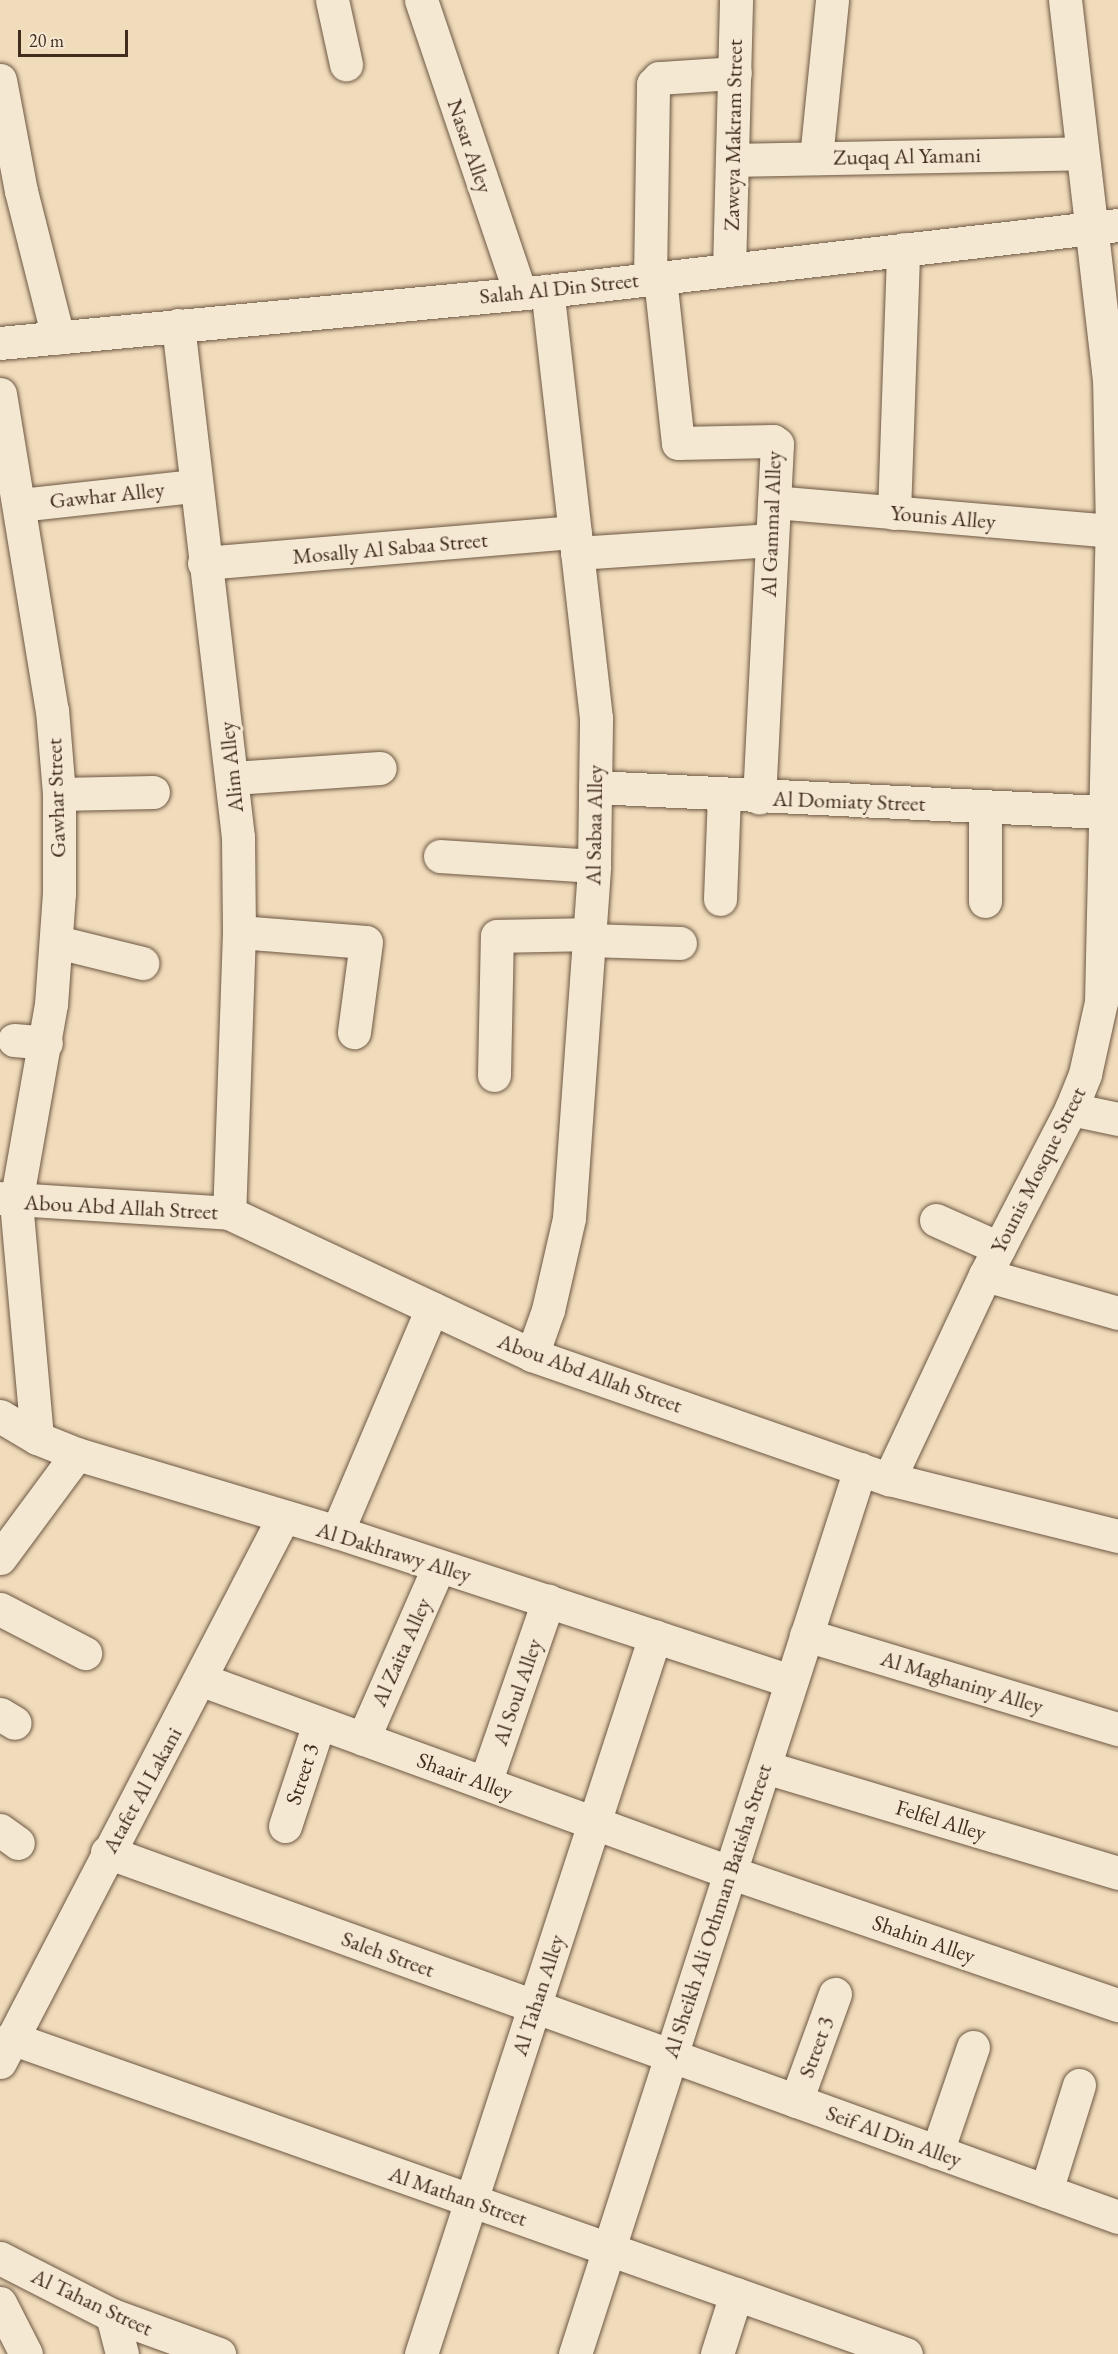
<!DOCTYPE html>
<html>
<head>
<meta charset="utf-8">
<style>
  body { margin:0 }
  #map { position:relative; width:1118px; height:2354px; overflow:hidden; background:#f0dbba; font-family:"EB Garamond",serif }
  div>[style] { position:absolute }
  .roads { filter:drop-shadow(0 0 2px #6d5844) drop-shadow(0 0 2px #6d5844) }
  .minor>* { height:33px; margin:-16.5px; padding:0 16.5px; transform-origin:16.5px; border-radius:16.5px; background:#f5e8d2 }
  .secondary>* { height:33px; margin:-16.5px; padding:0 16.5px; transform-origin:16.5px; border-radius:16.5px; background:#f5e8d2 }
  span { translate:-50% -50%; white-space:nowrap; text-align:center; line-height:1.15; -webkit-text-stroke:6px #f5e8d2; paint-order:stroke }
  .street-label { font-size:22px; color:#412c1d }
  .scale { position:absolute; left:18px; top:30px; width:110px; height:27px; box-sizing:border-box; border:3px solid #412c1d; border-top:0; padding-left:8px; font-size:18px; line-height:21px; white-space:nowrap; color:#412c1d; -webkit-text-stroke:4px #f5e8d2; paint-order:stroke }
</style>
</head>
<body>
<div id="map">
  <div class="roads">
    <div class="minor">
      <div style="left:332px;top:0;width:66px;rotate:77.7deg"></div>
      <div style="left:421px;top:0;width:308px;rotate:71.3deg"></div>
      <div style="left:0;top:80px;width:113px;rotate:79.3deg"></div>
      <div style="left:21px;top:191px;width:151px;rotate:75.8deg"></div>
      <div style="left:816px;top:158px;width:159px;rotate:-84.2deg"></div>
      <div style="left:732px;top:160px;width:350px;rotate:-1.1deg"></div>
      <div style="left:729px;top:270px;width:270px;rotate:-88.5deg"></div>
      <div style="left:660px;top:278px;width:166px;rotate:83.8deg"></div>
      <div style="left:678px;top:443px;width:95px;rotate:-1.2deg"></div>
      <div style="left:773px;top:441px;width:5px;rotate:37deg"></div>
      <div style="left:777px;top:444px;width:354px;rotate:92.9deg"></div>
      <div style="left:650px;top:279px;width:195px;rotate:-89.1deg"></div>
      <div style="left:653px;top:84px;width:8px;rotate:-45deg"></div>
      <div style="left:659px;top:78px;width:76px;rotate:-3.8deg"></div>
      <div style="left:178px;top:325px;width:516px;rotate:83.32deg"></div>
      <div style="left:238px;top:837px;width:95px;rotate:89.4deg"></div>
      <div style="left:239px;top:932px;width:281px;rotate:92deg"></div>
      <div style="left:0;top:343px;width:549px;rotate:-5.43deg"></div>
      <div style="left:547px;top:291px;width:575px;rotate:-6.59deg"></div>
      <div style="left:0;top:394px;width:320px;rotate:80.7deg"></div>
      <div style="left:52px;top:710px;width:84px;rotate:85.2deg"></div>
      <div style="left:59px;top:794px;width:99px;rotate:90deg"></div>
      <div style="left:59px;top:893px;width:111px;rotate:94.1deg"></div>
      <div style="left:51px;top:1004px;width:201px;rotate:100deg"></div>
      <div style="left:16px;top:1202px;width:237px;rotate:84.9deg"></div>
      <div style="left:774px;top:502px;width:339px;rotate:4.9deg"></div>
      <div style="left:19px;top:505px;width:176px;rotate:-6.2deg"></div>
      <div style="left:894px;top:513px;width:264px;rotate:-88deg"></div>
      <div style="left:577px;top:553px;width:195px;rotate:-3.8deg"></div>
      <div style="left:204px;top:563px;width:372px;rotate:-4.8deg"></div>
      <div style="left:233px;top:778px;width:147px;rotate:-3.9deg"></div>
      <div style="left:595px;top:787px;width:509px;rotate:2.82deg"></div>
      <div style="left:59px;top:794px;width:94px;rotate:-1.2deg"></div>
      <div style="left:440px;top:856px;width:154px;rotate:3.7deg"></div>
      <div style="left:720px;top:899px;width:104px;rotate:-87.8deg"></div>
      <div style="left:985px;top:901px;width:94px;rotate:-90deg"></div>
      <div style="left:239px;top:932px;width:127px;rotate:4.5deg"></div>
      <div style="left:366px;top:942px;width:91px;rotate:97.6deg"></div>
      <div style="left:590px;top:940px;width:90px;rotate:1.9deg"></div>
      <div style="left:57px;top:942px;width:88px;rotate:13.9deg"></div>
      <div style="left:14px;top:1040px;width:32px;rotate:5deg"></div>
      <div style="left:494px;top:1075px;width:139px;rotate:-88.8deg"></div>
      <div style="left:497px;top:936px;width:93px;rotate:-1.2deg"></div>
      <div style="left:1071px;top:1109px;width:48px;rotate:12deg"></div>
      <div style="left:0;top:1198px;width:229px;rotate:3.7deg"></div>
      <div style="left:229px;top:1213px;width:335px;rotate:25.1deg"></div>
      <div style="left:532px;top:1355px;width:378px;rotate:19.2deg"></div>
      <div style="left:889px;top:1479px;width:236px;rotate:14deg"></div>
      <div style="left:936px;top:1220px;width:69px;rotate:24deg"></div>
      <div style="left:985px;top:1275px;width:138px;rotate:15.9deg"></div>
      <div style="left:532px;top:1355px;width:48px;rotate:-70.4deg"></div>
      <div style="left:548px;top:1310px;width:94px;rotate:-77.1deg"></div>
      <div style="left:569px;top:1218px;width:353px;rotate:-85.9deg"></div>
      <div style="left:594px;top:866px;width:148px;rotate:-89.2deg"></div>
      <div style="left:596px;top:718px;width:430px;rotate:-96.5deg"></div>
      <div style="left:0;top:1416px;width:43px;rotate:30.7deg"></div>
      <div style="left:37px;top:1438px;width:43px;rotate:21.8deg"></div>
      <div style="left:77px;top:1454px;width:271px;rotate:16.7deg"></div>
      <div style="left:337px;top:1532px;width:478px;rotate:18.2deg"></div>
      <div style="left:889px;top:1479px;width:225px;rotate:-64.8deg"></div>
      <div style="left:985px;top:1275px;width:187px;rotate:-62.6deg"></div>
      <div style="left:1071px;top:1109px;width:38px;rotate:-68deg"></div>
      <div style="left:1085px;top:1074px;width:74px;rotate:-77.5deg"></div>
      <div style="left:1101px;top:1002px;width:471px;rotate:-88.7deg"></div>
      <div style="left:1112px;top:531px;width:151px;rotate:-91.1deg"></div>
      <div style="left:1109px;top:380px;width:383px;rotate:-96.6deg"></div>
      <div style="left:337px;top:1532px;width:243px;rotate:-67deg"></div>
      <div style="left:0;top:1558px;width:129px;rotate:-53.5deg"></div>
      <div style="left:0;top:1609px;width:96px;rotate:27.4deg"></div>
      <div style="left:806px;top:1635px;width:326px;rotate:16.8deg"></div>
      <div style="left:202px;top:1680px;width:561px;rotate:20.02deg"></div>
      <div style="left:729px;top:1872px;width:411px;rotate:18.9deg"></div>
      <div style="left:0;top:1714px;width:17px;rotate:31deg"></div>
      <div style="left:363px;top:1739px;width:189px;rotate:-66.3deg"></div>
      <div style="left:765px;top:1767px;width:369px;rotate:16.7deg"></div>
      <div style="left:485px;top:1783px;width:193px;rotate:-70.9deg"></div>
      <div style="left:285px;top:1826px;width:108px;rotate:-71.7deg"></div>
      <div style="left:0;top:1830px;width:22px;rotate:36deg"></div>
      <div style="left:107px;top:1852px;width:1075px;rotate:19.85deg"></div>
      <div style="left:11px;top:2038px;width:949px;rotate:19.45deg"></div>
      <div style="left:0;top:2062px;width:613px;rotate:-62.52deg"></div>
      <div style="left:796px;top:2101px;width:114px;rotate:-70deg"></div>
      <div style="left:937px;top:2152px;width:111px;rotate:-71.1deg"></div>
      <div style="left:1046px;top:2191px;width:111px;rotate:-72.7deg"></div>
      <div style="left:0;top:2258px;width:126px;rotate:27deg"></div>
      <div style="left:112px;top:2315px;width:114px;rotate:20deg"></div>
      <div style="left:112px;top:2315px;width:40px;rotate:75.6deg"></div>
      <div style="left:421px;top:2354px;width:755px;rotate:-71.95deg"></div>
      <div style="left:575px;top:2354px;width:930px;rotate:-72.15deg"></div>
      <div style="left:717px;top:2354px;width:63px;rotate:-72.4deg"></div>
    </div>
    <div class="secondary">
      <div style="left:0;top:2303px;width:57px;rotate:63deg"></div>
    </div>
  </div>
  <div class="street-label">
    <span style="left:733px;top:135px;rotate:-89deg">Zaweya Makram Street</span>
    <span style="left:470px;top:146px;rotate:71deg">Nasar Alley</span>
    <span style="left:907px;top:156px;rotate:-1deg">Zuqaq Al Yamani</span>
    <span style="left:559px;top:288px;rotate:-6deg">Salah Al Din Street</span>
    <span style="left:107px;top:495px;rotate:-6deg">Gawhar Alley</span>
    <span style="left:943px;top:517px;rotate:5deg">Younis Alley</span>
    <span style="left:771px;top:524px;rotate:-88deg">Al Gammal Alley</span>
    <span style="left:390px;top:548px;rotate:-5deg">Mosally Al Sabaa Street</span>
    <span style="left:231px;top:767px;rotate:-96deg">Alim Alley</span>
    <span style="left:56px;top:798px;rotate:-92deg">Gawhar Street</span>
    <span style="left:849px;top:801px;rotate:2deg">Al Domiaty Street</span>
    <span style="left:594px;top:825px;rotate:-89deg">Al Sabaa Alley</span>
    <span style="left:1038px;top:1170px;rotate:-63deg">Younis Mosque Street</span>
    <span style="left:121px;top:1207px;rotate:3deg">Abou Abd Allah Street</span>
    <span style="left:590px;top:1373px;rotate:20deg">Abou Abd Allah Street</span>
    <span style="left:394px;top:1552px;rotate:17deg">Al Dakhrawy Alley</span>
    <span style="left:401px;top:1652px;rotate:-66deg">Al Zaita Alley</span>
    <span style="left:962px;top:1682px;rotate:17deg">Al Maghaniny Alley</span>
    <span style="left:517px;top:1692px;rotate:-71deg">Al Soul Alley</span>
    <span style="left:302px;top:1774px;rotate:-72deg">Street 3</span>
    <span style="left:465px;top:1776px;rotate:20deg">Shaair Alley</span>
    <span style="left:142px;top:1790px;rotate:-61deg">Atafet Al Lakani</span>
    <span style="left:941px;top:1820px;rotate:17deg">Felfel Alley</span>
    <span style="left:717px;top:1911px;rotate:-72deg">Al Sheikh Ali Othman Batisha Street</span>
    <span style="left:924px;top:1939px;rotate:19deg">Shahin Alley</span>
    <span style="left:388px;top:1954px;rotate:20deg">Saleh Street</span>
    <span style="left:538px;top:1995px;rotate:-72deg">Al Tahan Alley</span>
    <span style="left:816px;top:2047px;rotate:-70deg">Street 3</span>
    <span style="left:894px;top:2136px;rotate:20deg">Seif Al Din Alley</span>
    <span style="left:458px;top:2196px;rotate:19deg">Al Mathan Street</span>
    <span style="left:92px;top:2302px;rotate:25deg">Al Tahan Street</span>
  </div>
  <div class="scale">20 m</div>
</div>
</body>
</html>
